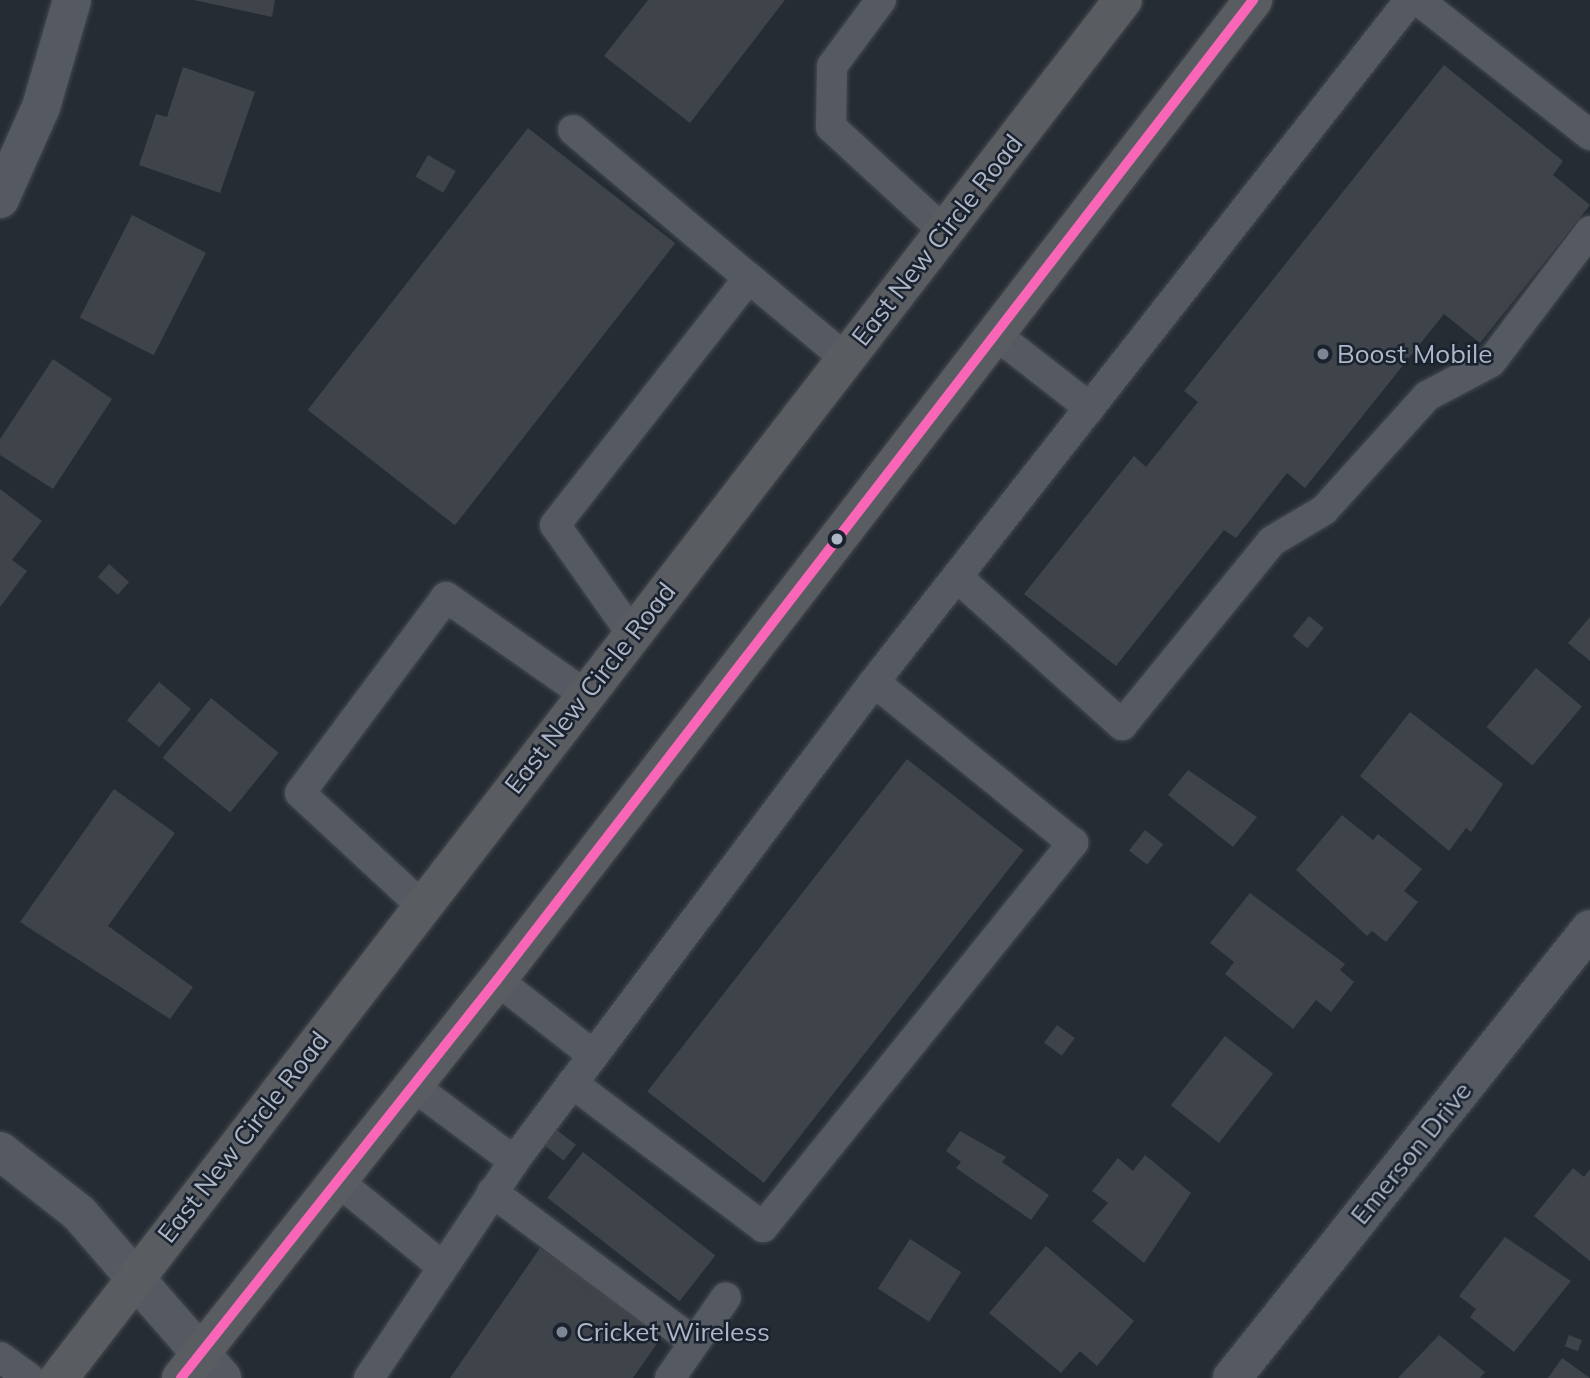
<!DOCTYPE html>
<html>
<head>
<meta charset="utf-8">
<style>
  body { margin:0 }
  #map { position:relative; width:1590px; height:1378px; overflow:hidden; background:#262c33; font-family:Mulish,sans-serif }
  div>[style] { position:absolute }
  .building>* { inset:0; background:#3f444a; transform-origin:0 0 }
  .roads { filter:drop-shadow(0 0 2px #44494f) drop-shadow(0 0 2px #44494f) }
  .service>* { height:30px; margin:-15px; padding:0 15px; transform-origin:15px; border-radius:15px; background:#555a62 }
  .minor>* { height:38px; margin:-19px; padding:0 19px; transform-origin:19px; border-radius:19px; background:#555a62 }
  .tertiary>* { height:38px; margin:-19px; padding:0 19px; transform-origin:19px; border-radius:19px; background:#555a62 }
  .trunk>* { height:38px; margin:-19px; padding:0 19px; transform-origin:19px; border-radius:19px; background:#595d62 }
  .bus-1>* { height:10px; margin:-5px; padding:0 5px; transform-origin:5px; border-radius:5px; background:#fa66b7 }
  .dots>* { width:19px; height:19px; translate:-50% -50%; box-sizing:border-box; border:4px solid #19222e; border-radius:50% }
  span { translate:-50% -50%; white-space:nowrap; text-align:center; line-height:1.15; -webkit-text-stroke:5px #19222e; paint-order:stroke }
  .street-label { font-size:26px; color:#aeb7c6 }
  .poi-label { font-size:26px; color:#aeb7c6 }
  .left { translate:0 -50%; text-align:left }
</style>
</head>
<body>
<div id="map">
  <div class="building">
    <div style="clip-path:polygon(194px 0,275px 0,272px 17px)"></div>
    <div style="clip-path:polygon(648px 0,785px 0,690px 123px,604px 56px)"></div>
    <div style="clip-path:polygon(1444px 65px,1563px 161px,1553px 175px,1590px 205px,1480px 343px,1444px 314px,1305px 488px,1287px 473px,1236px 538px,1224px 530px,1116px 666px,1024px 594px,1134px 456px,1146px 467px,1198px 402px,1184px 391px)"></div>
    <div style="clip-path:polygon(183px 67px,255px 92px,220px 193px,139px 165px,156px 114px,167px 117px)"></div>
    <div style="left:528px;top:128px;width:187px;height:358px;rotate:38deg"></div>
    <div style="left:428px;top:155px;width:32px;height:25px;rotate:30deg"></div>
    <div style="left:132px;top:215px;width:83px;height:115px;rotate:27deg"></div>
    <div style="clip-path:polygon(53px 359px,112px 399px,53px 489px,0 455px,0 439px)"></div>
    <div style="clip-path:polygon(0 489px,42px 521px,12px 560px,27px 571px,0 607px)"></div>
    <div style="left:109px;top:564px;width:27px;height:17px;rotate:42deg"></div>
    <div style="left:1309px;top:616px;width:19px;height:26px;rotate:39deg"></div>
    <div style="clip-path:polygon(1590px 617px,1590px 661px,1568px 643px)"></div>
    <div style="left:1536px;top:668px;width:60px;height:77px;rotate:40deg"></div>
    <div style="left:159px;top:682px;width:42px;height:50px;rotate:40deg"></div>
    <div style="left:211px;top:698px;width:87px;height:77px;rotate:39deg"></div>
    <div style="clip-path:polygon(1410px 712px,1503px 784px,1471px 832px,1466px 828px,1449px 851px,1360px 776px)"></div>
    <div style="left:907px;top:759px;width:148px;height:422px;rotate:38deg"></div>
    <div style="clip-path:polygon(1188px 770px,1257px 817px,1233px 847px,1168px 795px)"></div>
    <div style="clip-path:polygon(114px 789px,175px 833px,108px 926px,193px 987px,170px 1019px,20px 922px)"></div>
    <div style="clip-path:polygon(1342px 815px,1373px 840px,1378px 834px,1422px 869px,1404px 891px,1418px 902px,1386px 942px,1372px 931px,1367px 936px,1296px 870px)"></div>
    <div style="left:1145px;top:830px;width:23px;height:26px;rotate:38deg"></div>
    <div style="clip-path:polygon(1250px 893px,1345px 964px,1340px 970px,1354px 982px,1331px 1012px,1316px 1000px,1293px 1029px,1225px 974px,1234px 962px,1210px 943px)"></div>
    <div style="left:1057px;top:1025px;width:22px;height:22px;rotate:36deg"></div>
    <div style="left:1225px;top:1036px;width:61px;height:88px;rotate:38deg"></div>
    <div style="left:557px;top:1130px;width:24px;height:20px;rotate:38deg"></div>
    <div style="clip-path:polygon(960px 1131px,1006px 1157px,1002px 1162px,1049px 1195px,1031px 1220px,956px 1168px,961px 1162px,946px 1151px)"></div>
    <div style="left:583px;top:1152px;width:168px;height:58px;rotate:38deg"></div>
    <div style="clip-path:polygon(1145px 1155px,1191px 1193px,1144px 1263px,1092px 1221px,1108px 1203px,1092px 1191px,1118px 1158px,1133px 1171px)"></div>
    <div style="clip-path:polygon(1573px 1168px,1584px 1177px,1590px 1169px,1590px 1261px,1534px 1216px)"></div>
    <div style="clip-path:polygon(1505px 1237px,1571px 1281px,1514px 1352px,1470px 1317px,1476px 1309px,1459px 1296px)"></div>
    <div style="left:910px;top:1239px;width:61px;height:59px;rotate:33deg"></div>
    <div style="clip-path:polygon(1046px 1246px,1134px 1321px,1097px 1366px,1080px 1351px,1061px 1373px,989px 1313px)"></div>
    <div style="clip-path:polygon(540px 1248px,647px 1322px,658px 1342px,633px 1378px,450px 1378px)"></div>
    <div style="clip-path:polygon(1439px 1335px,1485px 1372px,1480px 1378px,1398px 1378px)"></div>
    <div style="left:1569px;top:1335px;width:14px;height:12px;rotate:21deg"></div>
    <div style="clip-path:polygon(1562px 1358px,1590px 1378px,1548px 1378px)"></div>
  </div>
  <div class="roads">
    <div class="service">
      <div style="left:881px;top:0;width:82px;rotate:126.6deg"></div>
      <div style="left:832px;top:66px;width:61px;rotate:90.9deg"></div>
      <div style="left:831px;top:127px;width:154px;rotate:42.6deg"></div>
      <div style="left:1418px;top:0;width:219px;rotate:38.1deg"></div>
      <div style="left:573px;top:130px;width:230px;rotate:40.1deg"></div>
      <div style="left:995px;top:334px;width:120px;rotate:37.9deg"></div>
      <div style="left:957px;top:577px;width:222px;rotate:41.9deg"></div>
      <div style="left:1122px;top:725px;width:237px;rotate:-50.8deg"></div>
      <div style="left:1272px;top:541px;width:61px;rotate:-30.8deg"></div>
      <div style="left:1324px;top:510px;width:154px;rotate:-47.9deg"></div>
      <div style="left:1427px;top:396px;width:72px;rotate:-28deg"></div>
      <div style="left:1491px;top:362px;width:164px;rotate:-52.9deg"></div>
      <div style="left:632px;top:634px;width:133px;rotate:-125.2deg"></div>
      <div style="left:555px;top:525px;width:314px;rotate:-51.9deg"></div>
      <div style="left:749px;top:278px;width:125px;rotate:39.8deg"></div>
      <div style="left:422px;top:906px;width:166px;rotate:-137.2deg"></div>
      <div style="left:300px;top:793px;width:244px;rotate:-53.3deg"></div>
      <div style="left:446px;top:597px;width:171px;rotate:35deg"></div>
      <div style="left:497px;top:980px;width:122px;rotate:38deg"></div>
      <div style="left:572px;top:1083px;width:239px;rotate:37deg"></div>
      <div style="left:763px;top:1227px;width:494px;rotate:-51.1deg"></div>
      <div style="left:1073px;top:843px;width:256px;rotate:-141deg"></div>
      <div style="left:413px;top:1086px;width:126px;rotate:36.6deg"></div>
      <div style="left:339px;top:1182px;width:134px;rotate:39.3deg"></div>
      <div style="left:492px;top:1192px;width:252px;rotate:36.6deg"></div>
      <div style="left:0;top:1357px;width:36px;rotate:36deg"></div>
      <div style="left:369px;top:1378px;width:261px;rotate:-56.2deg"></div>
      <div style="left:514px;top:1161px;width:599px;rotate:-53.07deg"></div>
      <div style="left:874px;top:682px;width:867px;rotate:-51.84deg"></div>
      <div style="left:670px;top:1378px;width:98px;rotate:-55.3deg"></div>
    </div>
    <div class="minor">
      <div style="left:0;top:199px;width:101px;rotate:-66deg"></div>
      <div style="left:41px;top:107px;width:111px;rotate:-73.8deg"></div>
      <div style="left:0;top:1151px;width:100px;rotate:38.1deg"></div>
      <div style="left:79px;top:1213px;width:84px;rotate:49.3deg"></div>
      <div style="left:1232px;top:1378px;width:574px;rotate:-51.43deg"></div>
    </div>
    <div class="tertiary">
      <div style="left:134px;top:1277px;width:134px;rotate:48.9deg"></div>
    </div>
    <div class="trunk">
      <div style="left:59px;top:1378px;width:1741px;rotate:-52.33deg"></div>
      <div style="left:181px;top:1378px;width:508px;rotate:-51.55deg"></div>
      <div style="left:497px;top:980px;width:1238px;rotate:-52.35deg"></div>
    </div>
  </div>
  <div class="bus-1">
    <div style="left:181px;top:1378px;width:508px;rotate:-51.55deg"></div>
    <div style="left:497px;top:980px;width:1238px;rotate:-52.35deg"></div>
  </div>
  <div class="dots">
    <div style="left:1323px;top:354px;background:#7e8693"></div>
    <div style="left:837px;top:539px;background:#aeb7c6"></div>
    <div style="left:562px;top:1332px;background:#7e8693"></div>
  </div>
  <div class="street-label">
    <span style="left:937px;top:240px;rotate:-52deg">East New Circle Road</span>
    <span style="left:590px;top:688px;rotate:-52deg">East New Circle Road</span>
    <span style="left:243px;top:1137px;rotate:-52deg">East New Circle Road</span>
    <span style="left:1411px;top:1153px;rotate:-51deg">Emerson Drive</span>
  </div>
  <div class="poi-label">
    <span class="left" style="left:1337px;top:354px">Boost Mobile</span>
    <span class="left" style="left:576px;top:1332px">Cricket Wireless</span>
  </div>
</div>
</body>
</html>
